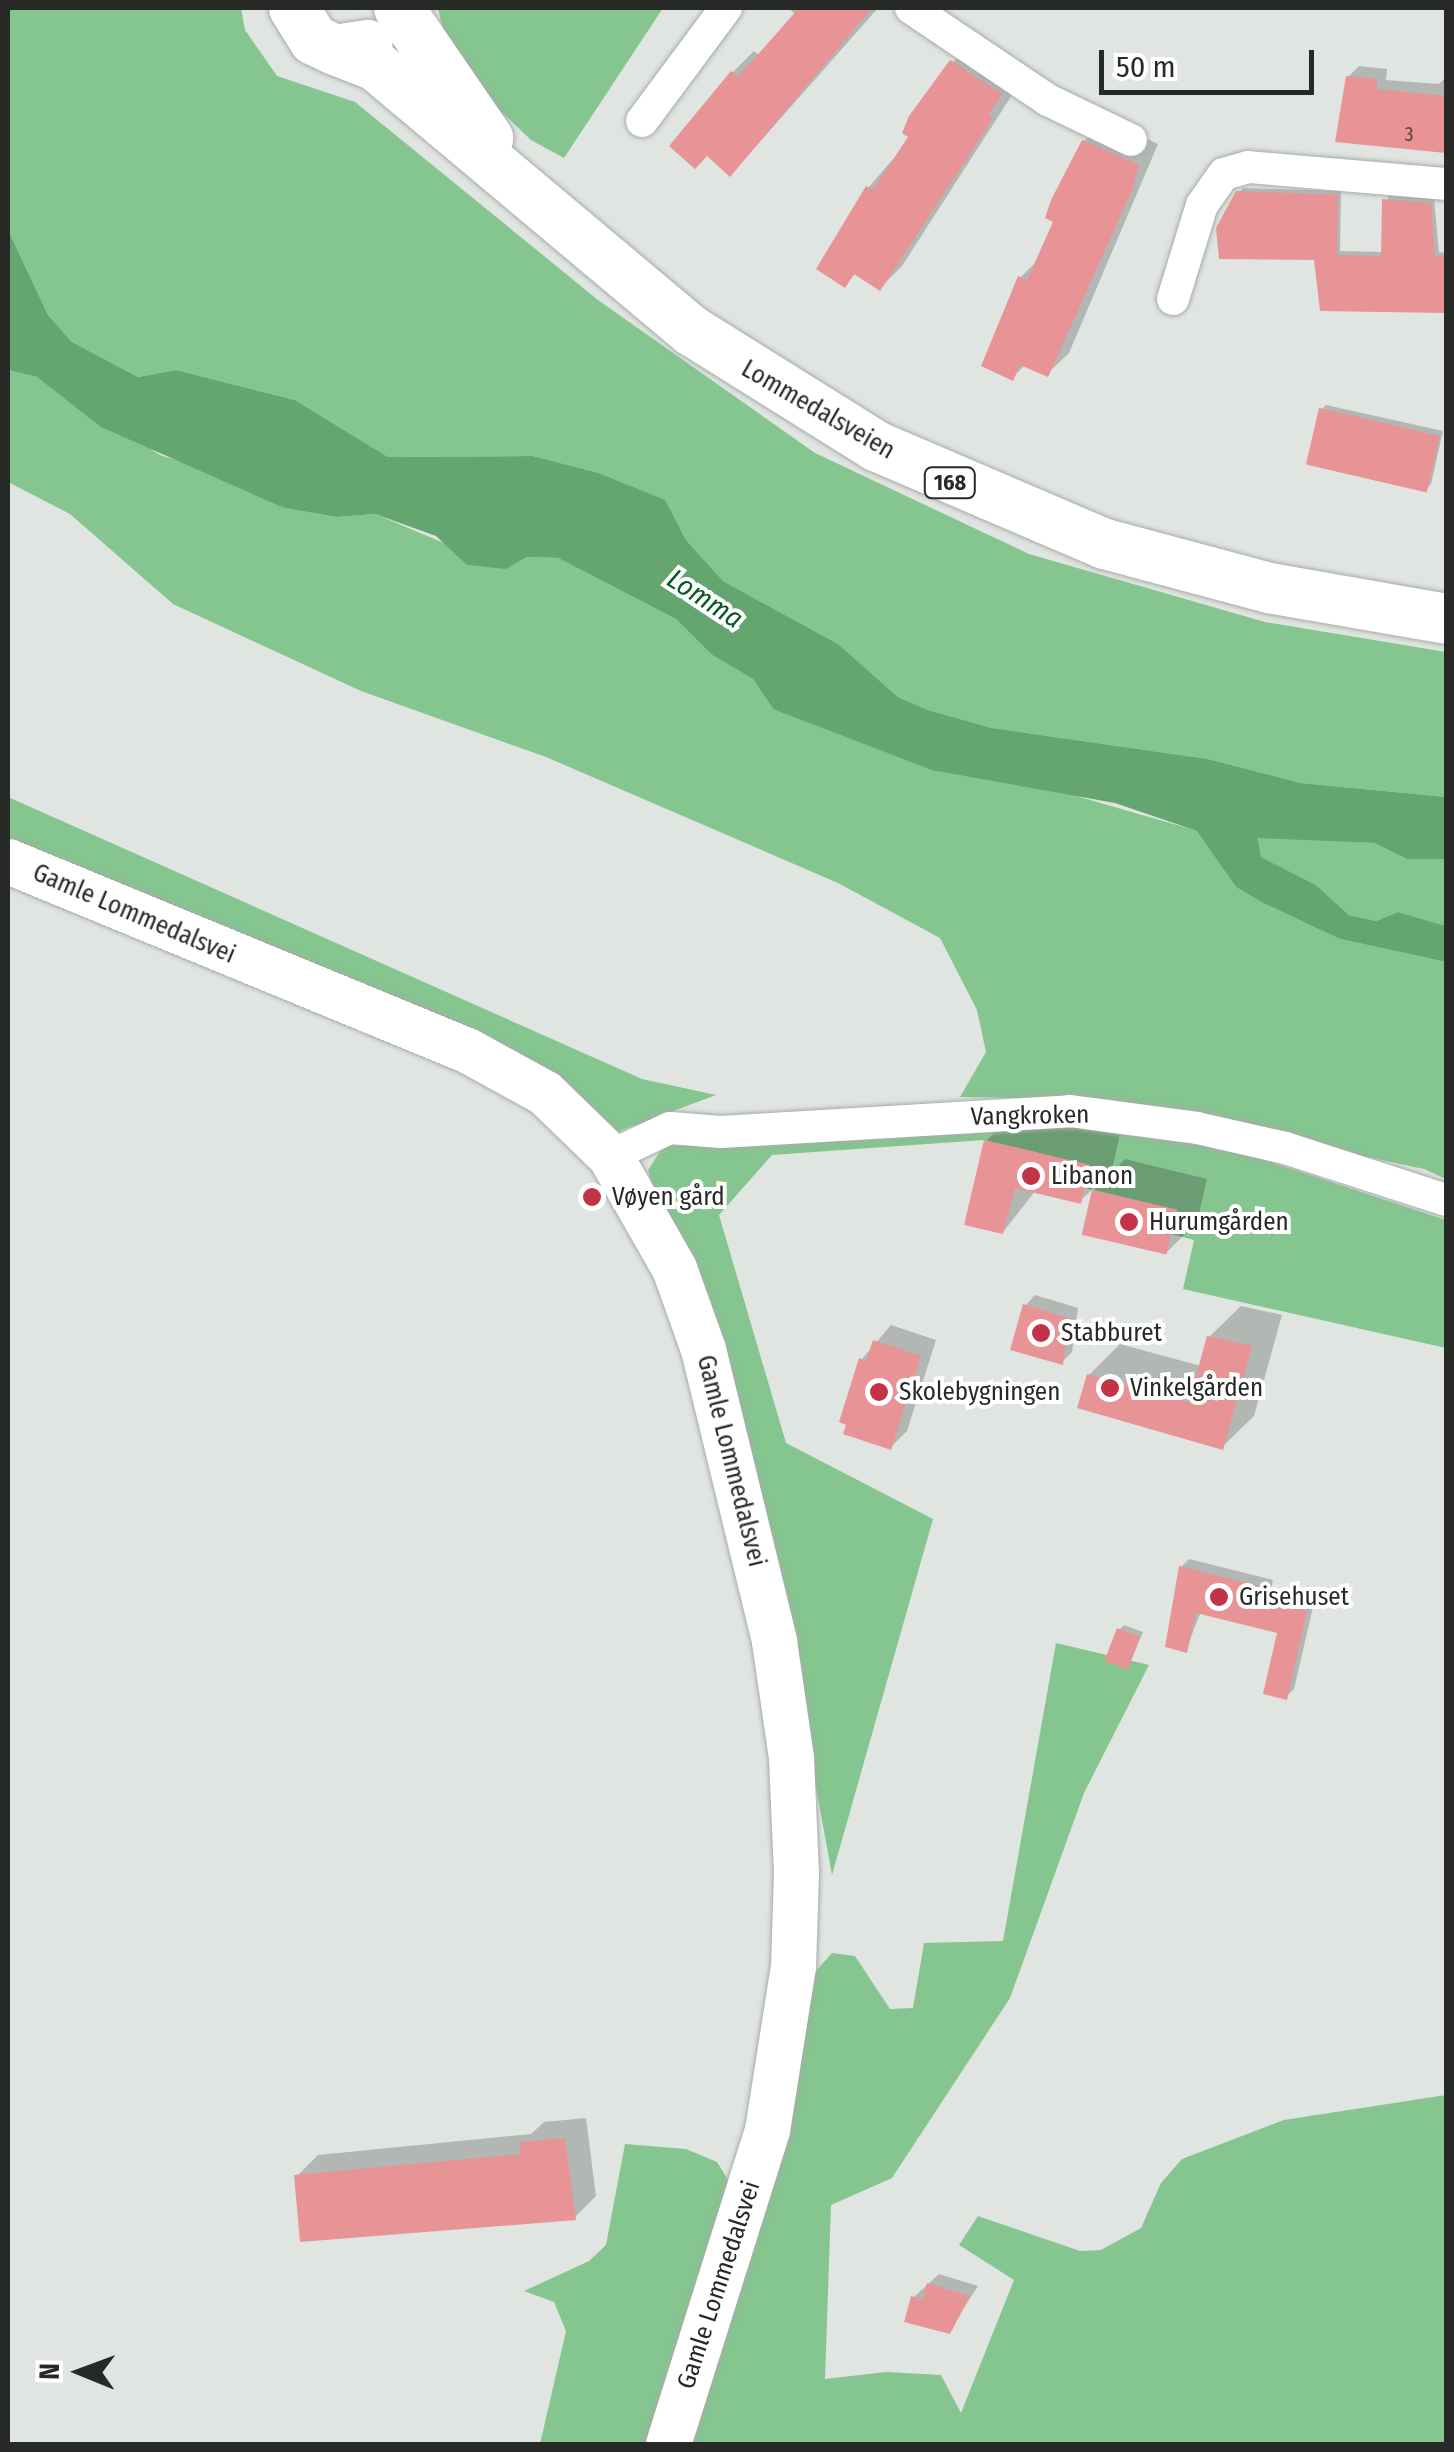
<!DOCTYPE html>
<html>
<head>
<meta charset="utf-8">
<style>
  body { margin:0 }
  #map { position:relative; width:1454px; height:2452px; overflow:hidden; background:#e0e5e1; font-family:"Fira Sans Condensed",sans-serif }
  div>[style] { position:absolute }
  .green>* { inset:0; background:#85c590 }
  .water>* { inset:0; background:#64a570 }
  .shadow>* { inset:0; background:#0003 }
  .building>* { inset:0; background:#e89396; transform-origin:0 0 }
  .roads { filter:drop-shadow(0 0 2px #a7aca8) drop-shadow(0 0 2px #a7aca8) }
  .street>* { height:32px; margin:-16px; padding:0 16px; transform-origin:16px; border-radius:16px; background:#fff }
  .secondary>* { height:45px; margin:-22.5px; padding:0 22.5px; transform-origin:22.5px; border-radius:22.5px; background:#fff }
  .primary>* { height:50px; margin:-25px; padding:0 25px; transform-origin:25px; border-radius:25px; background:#fff }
  .dots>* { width:28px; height:28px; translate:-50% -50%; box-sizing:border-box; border:5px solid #fff; border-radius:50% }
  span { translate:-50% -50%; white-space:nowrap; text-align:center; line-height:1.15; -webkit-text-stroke:8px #fff; paint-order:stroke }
  .number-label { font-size:20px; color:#574443 }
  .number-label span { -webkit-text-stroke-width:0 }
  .shield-label span { padding:2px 8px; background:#fff; border:2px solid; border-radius:8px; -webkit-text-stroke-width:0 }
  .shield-label { font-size:22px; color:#272927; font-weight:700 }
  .street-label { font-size:25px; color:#272927 }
  .poi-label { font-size:25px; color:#272927 }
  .left { translate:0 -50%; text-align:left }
  .water-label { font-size:28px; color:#0b5725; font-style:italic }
  .frame { position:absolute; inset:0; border:10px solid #272927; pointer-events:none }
  .north { position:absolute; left:30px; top:2322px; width:100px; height:100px; -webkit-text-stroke:8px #fff; paint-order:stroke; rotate:271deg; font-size:28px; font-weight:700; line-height:40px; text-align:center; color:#272927 }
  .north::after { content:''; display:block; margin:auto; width:35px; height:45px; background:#272927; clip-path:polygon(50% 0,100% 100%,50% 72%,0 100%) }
  .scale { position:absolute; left:1099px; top:50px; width:215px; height:45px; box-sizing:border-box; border:5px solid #272927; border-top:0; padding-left:12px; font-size:30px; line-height:35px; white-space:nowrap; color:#272927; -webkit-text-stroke:8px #fff; paint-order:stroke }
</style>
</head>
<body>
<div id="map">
  <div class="green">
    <div style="clip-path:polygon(8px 8px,241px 8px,245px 30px,277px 76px,355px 102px,598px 300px,815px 453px,1029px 554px,1265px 622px,1446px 652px,1446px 797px,1301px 783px,1208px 759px,992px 728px,928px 710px,898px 697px,838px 644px,723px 581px,686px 540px,664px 500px,599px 473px,533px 456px,388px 457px,295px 400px,176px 370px,138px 377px,72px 342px,48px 315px,8px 230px)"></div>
    <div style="clip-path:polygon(438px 8px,663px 8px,564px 158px,531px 140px,487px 98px,444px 34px)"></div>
    <div style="clip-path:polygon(8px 370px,37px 377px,160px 455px,213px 472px,284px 508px,337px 517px,375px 514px,506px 569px,527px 557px,558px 558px,676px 619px,712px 655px,753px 679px,773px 709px,1198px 831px,1236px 887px,1261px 902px,1340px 939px,1446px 962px,1446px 1179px,1424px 1169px,1090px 1099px,960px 1097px,986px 1052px,977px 1010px,940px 938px,838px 883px,546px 757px,361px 691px,173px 604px,70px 514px,8px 482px)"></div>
    <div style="clip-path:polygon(8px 797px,642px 1079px,716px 1095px,617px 1132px,8px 845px)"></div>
    <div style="clip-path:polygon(1258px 837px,1374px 843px,1407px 859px,1446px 859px,1446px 926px,1398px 912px,1376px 921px,1349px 915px,1316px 885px,1261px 857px)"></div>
    <div style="clip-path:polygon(1042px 1122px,1201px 1139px,1446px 1220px,1446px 1348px,1183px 1289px,1194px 1240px,1171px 1234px,1177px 1210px,1085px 1188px,1089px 1165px,984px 1140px,772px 1155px,719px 1215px,786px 1443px,933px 1519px,832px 1875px,814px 1776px,648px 1170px,665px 1144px)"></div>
    <div style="clip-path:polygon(1056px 1643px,1149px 1665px,1084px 1793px,1010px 1998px,892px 2178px,831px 2205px,825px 2379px,886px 2372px,941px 2375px,961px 2413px,1014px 2280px,959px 2245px,978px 2216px,1080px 2251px,1101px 2250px,1141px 2228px,1161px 2183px,1182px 2159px,1284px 2120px,1446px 2095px,1446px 2444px,681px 2444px,811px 1976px,832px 1953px,855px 1956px,890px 2009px,913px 2008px,924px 1943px,1003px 1941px)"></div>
    <div style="clip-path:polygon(625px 2144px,686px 2149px,717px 2162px,732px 2186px,651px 2444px,540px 2444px,566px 2331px,554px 2302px,524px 2291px,589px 2261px,606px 2245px)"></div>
  </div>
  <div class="water">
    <div style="clip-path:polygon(8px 230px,48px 315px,72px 342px,138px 377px,176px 370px,295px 400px,388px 457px,533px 456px,599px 473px,665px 500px,686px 540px,723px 581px,838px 644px,898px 697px,928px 710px,992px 728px,1208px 759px,1301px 783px,1446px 797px,1446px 859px,1407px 859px,1374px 843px,1258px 838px,1261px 857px,1316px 885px,1349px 915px,1376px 921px,1398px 912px,1446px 926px,1446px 962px,1340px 939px,1261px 902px,1236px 887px,1197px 831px,1115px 803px,932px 770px,773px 709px,753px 679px,712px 655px,676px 619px,558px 558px,527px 557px,506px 569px,467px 565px,436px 536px,375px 514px,337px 517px,284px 508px,101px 427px,37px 377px,8px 370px)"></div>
  </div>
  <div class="shadow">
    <div style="clip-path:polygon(788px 8px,878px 8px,751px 152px,672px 146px,733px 72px,754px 51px,760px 56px,796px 15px)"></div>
    <div style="clip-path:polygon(971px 39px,1021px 72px,1008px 93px,1012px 95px,902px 266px,880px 288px,857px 272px,844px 285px,868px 188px,912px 137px,911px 117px)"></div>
    <div style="clip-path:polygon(1359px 66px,1387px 69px,1386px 80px,1439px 84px,1446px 77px,1446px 148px,1338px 139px,1348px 77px)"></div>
    <div style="clip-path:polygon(1106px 120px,1158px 144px,1069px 353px,1047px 374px,1025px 365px,1012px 378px,1020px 278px,1039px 259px,1084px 141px)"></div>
    <div style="clip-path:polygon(1243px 188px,1341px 191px,1340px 251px,1383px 252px,1388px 195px,1434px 199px,1439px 252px,1446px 253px,1446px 312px,1323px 309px,1316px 258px,1222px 256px,1223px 215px)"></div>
    <div style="clip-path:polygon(1326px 405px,1443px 431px,1431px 484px,1426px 489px,1322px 409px)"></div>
    <div style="clip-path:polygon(1018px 1110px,1120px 1134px,1111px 1174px,1125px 1159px,1207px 1179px,1197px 1222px,1166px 1253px,1084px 1233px,1095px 1187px,1080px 1201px,1036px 1190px,1003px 1232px,986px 1141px)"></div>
    <div style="clip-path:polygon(1035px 1295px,1078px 1308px,1072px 1352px,1062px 1362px,1025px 1306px)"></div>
    <div style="clip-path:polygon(1241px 1306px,1282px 1315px,1254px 1416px,1222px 1447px,1089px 1375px,1120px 1344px,1201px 1366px,1209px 1337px)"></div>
    <div style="clip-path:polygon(891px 1325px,936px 1340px,907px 1431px,891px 1447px,849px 1423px,861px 1360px)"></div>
    <div style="clip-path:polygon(1189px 1559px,1273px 1580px,1270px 1594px,1314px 1603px,1294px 1689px,1286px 1697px,1280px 1631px,1201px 1611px,1186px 1650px,1181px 1567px)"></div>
    <div style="clip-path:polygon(1124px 1625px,1143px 1632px,1128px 1666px,1119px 1630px)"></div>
    <div style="clip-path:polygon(586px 2118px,596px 2196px,574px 2218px,297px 2176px,318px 2155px,531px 2134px,544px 2122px)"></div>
    <div style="clip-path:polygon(939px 2274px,978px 2286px,949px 2331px,914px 2297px)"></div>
  </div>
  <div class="building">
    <div style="clip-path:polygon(799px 8px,872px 8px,730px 177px,707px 156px,695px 169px,669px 146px,731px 71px,738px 77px)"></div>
    <div style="clip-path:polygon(950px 60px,1002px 94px,988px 115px,993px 118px,880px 291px,854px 274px,845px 288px,816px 269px,866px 186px,873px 190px,908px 137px,902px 133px,909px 116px)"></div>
    <div style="clip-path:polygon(1346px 76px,1377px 79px,1377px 89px,1446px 96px,1446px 153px,1335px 142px)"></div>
    <div style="clip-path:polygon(1082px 140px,1139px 165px,1132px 190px,1048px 377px,1020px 365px,1013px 381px,981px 366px,1018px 276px,1027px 280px,1053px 222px,1045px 218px,1051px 200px)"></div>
    <div style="clip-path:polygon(1236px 191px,1338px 195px,1337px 255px,1381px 256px,1382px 199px,1431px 203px,1435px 256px,1446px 256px,1446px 313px,1320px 311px,1314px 260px,1219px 259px,1216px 228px)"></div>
    <div style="left:1319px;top:408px;width:124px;height:58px;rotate:13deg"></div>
    <div style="clip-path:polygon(984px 1140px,1090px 1165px,1081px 1204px,1015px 1188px,1003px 1234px,964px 1225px)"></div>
    <div style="left:1092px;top:1190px;width:87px;height:46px;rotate:13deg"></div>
    <div style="clip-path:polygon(1023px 1304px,1068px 1318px,1063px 1365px,1010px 1350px)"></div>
    <div style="clip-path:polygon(1207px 1336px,1252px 1346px,1223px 1450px,1077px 1408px,1087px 1374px,1189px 1402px)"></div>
    <div style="clip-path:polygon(873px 1340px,921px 1356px,891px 1450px,843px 1434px,846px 1425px,839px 1422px,859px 1358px,866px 1361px)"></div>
    <div style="clip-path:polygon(1179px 1566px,1267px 1588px,1263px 1601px,1307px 1611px,1287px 1700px,1263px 1694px,1277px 1633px,1196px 1613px,1187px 1653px,1165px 1647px)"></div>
    <div style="left:1117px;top:1628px;width:25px;height:35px;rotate:21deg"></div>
    <div style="clip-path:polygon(565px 2138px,576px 2220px,300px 2242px,294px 2175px,521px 2154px,520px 2142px)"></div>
    <div style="clip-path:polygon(927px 2283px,970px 2296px,950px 2334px,904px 2322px,911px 2296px,923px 2299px)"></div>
  </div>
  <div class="roads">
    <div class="street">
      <div style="left:911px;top:8px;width:165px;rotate:33.9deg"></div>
      <div style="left:1048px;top:100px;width:92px;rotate:25.7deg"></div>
      <div style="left:642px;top:121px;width:141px;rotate:-53.4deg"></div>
      <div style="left:1173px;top:299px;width:98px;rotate:-72.9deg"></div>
      <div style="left:1202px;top:205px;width:38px;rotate:-55deg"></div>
      <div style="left:1224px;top:174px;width:25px;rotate:-16deg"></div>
      <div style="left:1248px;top:167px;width:199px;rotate:4.9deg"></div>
      <div style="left:610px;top:1156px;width:66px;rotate:-25deg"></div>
      <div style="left:670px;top:1128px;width:51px;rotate:4.5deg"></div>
      <div style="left:721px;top:1132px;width:350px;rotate:-3.4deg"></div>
      <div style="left:1070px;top:1111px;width:128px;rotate:7.6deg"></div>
      <div style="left:1197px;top:1128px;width:90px;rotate:12.8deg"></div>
      <div style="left:1285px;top:1148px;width:169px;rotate:17.9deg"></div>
    </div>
    <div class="secondary">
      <div style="left:8px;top:861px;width:494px;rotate:22.4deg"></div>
      <div style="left:465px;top:1049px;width:91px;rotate:28.8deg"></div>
      <div style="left:545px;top:1093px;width:91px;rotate:44.1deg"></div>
      <div style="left:610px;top:1156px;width:129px;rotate:60.3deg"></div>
      <div style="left:674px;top:1268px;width:86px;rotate:70.3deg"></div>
      <div style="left:703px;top:1349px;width:301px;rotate:76.3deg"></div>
      <div style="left:774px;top:1641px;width:118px;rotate:81.7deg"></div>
      <div style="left:791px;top:1758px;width:114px;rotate:87.5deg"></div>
      <div style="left:796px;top:1872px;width:94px;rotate:91.8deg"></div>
      <div style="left:793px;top:1966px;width:166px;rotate:99deg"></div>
      <div style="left:767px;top:2130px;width:329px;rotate:107.5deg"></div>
    </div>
    <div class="primary">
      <div style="left:294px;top:8px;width:38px;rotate:58deg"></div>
      <div style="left:314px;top:40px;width:23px;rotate:25deg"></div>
      <div style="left:335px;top:50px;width:33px;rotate:-9deg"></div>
      <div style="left:399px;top:8px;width:158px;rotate:55.6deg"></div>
      <div style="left:335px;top:50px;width:44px;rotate:21.3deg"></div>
      <div style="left:376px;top:66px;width:412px;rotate:40deg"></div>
      <div style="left:692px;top:331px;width:217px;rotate:32deg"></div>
      <div style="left:876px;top:446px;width:249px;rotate:23.2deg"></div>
      <div style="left:1105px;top:544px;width:170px;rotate:15deg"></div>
      <div style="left:1269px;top:588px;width:180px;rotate:9.9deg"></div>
    </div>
  </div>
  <div class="dots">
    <div style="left:1031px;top:1176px;background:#c33348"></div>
    <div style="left:592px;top:1197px;background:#c33348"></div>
    <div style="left:1129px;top:1222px;background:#c33348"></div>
    <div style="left:1041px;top:1333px;background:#c33348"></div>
    <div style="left:1110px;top:1388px;background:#c33348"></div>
    <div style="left:879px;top:1392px;background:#c33348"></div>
    <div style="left:1219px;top:1597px;background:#c33348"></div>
  </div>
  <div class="number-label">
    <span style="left:1409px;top:134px">3</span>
  </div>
  <div class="shield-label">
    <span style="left:950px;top:483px">168</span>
  </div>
  <div class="street-label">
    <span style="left:818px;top:410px;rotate:30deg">Lommedalsveien</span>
    <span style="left:134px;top:914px;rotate:23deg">Gamle Lommedalsvei</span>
    <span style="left:1030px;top:1116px;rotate:-1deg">Vangkroken</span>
    <span style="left:731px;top:1461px;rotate:76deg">Gamle Lommedalsvei</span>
    <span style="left:719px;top:2285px;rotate:-72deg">Gamle Lommedalsvei</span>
  </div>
  <div class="poi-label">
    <span class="left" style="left:1051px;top:1176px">Libanon</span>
    <span class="left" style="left:612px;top:1197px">Vøyen gård</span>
    <span class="left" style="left:1149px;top:1222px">Hurumgården</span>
    <span class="left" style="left:1061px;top:1333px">Stabburet</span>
    <span class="left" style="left:1130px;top:1388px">Vinkelgården</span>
    <span class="left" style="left:899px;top:1392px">Skolebygningen</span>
    <span class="left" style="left:1239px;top:1597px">Grisehuset</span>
  </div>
  <div class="water-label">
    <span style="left:705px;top:599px;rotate:33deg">Lomma</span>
  </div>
  <div class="frame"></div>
  <div class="north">N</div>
  <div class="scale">50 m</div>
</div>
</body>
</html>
